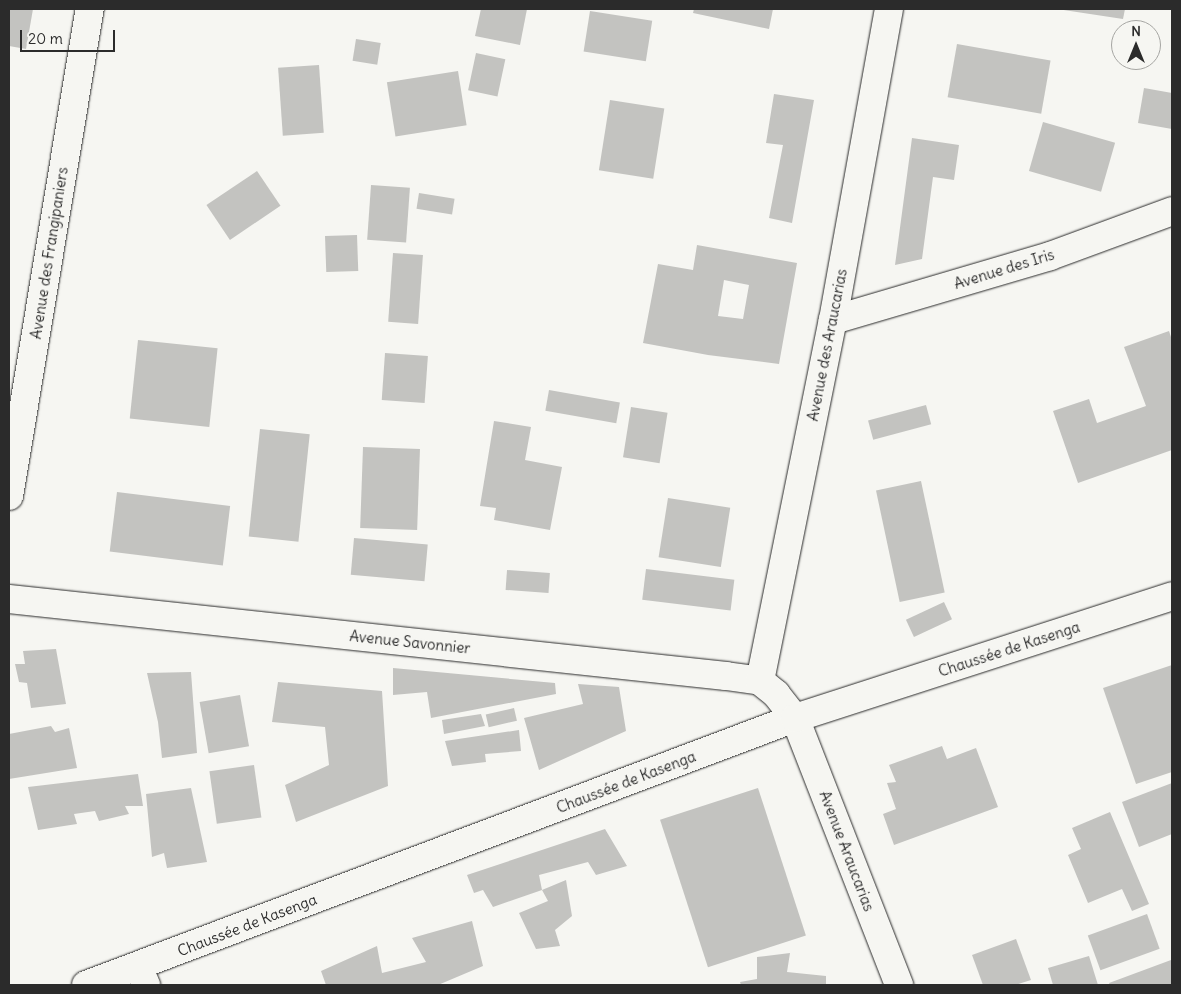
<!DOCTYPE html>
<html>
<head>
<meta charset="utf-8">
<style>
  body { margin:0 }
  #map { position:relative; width:1181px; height:994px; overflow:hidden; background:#f6f6f2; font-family:Delius,sans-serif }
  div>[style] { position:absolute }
  .building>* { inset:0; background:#c3c3c0; transform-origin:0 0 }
  .roads { filter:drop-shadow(0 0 1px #2b2b2b) drop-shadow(0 0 1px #2b2b2b) }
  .street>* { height:28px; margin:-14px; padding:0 14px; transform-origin:14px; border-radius:14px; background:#f6f6f2 }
  .secondary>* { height:28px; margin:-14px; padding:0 14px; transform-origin:14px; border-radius:14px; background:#f6f6f2 }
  span { translate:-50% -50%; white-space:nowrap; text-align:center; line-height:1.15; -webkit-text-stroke:4px #f6f6f2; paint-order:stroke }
  .street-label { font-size:15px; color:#2b2b2b }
  .frame { position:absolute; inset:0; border:10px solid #2b2b2b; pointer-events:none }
  .north { position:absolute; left:1111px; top:20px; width:50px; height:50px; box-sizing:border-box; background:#f6f6f2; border:1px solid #a5a5a2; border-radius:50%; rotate:0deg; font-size:14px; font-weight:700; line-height:20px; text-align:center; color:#2b2b2b }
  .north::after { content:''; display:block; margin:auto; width:18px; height:22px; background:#2b2b2b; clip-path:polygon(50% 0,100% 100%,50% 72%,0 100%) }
  .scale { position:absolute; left:20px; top:30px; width:95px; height:22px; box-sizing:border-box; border:2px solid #2b2b2b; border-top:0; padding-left:6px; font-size:15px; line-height:18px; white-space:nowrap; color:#2b2b2b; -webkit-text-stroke:4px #f6f6f2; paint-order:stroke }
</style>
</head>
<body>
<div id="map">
  <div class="building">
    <div style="clip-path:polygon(9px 9px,33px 9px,26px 49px,9px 46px)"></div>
    <div style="clip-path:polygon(481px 9px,527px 9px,520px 45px,475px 36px)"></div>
    <div style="clip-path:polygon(694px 9px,773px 9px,769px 29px,693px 13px)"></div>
    <div style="clip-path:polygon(1057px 9px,1125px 9px,1123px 19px)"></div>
    <div style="left:590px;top:11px;width:63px;height:41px;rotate:9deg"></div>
    <div style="left:356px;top:39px;width:25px;height:22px;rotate:9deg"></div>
    <div style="left:957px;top:44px;width:95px;height:54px;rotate:10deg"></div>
    <div style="left:476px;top:53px;width:30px;height:38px;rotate:12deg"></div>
    <div style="left:319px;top:65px;width:68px;height:41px;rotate:86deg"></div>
    <div style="left:458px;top:71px;width:55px;height:72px;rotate:81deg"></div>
    <div style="clip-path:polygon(1144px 88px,1172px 93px,1172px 129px,1138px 123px)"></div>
    <div style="clip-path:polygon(774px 94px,814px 100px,792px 223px,769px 218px,783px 145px,766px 143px)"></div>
    <div style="left:610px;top:100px;width:55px;height:71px;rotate:9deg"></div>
    <div style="left:1043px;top:122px;width:75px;height:51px;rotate:16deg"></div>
    <div style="clip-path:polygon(912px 138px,959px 145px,954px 180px,933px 177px,922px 259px,895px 265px)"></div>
    <div style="left:257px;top:171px;width:42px;height:61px;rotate:56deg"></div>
    <div style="left:371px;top:185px;width:39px;height:55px;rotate:4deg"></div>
    <div style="left:419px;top:193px;width:36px;height:16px;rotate:9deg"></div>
    <div style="left:357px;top:235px;width:36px;height:32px;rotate:88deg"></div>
    <div style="clip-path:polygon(evenodd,697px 245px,797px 263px,779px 364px,708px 355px,643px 343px,658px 264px,693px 270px,697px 245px,724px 280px,749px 285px,743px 319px,718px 316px,724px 280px)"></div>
    <div style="left:393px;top:253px;width:30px;height:69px;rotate:4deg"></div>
    <div style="clip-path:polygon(1169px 331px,1172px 340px,1172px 450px,1078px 483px,1053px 411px,1089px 399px,1097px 423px,1146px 406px,1124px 347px)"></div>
    <div style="left:138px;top:340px;width:80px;height:79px;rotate:6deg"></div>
    <div style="left:385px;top:353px;width:43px;height:47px;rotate:4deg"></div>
    <div style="left:549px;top:390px;width:72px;height:21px;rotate:10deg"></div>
    <div style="left:926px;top:405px;width:20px;height:60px;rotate:75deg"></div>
    <div style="left:631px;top:407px;width:37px;height:51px;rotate:9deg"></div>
    <div style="clip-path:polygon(494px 421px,531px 427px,525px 460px,562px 467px,550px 530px,494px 520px,496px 508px,480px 506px)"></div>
    <div style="left:260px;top:429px;width:50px;height:108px;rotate:6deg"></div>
    <div style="left:363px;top:447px;width:57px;height:81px;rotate:2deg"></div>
    <div style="left:921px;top:481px;width:114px;height:46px;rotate:78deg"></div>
    <div style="left:117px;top:492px;width:114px;height:60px;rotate:7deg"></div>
    <div style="left:668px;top:498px;width:63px;height:60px;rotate:9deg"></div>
    <div style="left:354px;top:538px;width:74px;height:37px;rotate:5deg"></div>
    <div style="left:646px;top:569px;width:89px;height:31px;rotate:7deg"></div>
    <div style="left:507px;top:570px;width:43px;height:20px;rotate:4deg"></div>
    <div style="left:944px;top:602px;width:19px;height:42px;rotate:65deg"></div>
    <div style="clip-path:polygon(56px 649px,66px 704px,31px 708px,27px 683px,19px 682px,15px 664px,25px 664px,23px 651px)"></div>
    <div style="clip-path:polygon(1172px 665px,1172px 772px,1136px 784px,1103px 688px)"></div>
    <div style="clip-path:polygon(393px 668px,555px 683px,556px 694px,431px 718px,427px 692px,393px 695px)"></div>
    <div style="clip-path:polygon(191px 672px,197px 753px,162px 758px,158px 722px,147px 673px)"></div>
    <div style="clip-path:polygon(278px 682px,382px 691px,388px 786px,296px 822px,285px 785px,329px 765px,325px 727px,272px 722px)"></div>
    <div style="clip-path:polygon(578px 684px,619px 687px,626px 731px,539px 770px,524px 718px,583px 704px)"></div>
    <div style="left:240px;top:695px;width:52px;height:41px;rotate:80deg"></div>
    <div style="left:514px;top:708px;width:13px;height:29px;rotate:77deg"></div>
    <div style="clip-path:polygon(481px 714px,485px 726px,444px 734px,442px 720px)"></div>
    <div style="clip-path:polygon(51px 726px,55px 732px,69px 728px,77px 768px,9px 779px,9px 734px)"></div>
    <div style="clip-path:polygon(519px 730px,521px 751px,485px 754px,486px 762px,452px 766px,445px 741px)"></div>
    <div style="clip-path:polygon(942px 746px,947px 759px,976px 748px,998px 807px,894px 845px,883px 814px,896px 809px,887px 783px,896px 782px,889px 765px)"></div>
    <div style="left:254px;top:765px;width:53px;height:45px;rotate:82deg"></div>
    <div style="clip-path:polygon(138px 774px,143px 806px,125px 806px,129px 814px,99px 821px,95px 811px,74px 814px,77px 824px,38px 830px,28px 787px)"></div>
    <div style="clip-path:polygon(1172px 783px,1172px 834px,1139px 847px,1122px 802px)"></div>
    <div style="clip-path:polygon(191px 788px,207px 862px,167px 868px,164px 853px,152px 857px,146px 794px)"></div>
    <div style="left:758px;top:788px;width:155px;height:103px;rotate:72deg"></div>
    <div style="clip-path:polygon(1110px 812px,1149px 904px,1132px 911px,1122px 889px,1088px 903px,1068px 855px,1081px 849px,1072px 828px)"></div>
    <div style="clip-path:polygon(605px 829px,627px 866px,596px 875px,588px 862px,539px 875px,542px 890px,566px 880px,572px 916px,555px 930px,560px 946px,536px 949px,519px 913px,548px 901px,542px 890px,493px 907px,483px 890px,474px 893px,467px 875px)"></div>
    <div style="left:1147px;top:914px;width:37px;height:63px;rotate:70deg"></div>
    <div style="clip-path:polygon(472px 921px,483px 966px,438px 985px,326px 985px,321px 971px,377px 946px,382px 973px,426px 962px,412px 938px)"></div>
    <div style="clip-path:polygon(1016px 939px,1031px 980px,1015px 985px,983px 985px,972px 955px)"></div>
    <div style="clip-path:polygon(790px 953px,787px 972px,826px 976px,826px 985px,741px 985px,740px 982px,757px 979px,757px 957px)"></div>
    <div style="clip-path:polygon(1089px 956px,1098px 985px,1053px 985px,1048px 968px)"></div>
    <div style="clip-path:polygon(1171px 960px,1172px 985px,1110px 985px,1109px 983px)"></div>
  </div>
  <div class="roads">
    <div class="street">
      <div style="left:833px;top:320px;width:226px;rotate:-16.4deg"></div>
      <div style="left:1050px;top:256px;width:130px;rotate:-20.2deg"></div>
      <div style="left:9px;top:496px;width:494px;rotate:-80.6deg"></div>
      <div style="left:795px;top:718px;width:287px;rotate:68.7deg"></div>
      <div style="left:138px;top:966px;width:21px;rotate:67deg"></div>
    </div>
    <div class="secondary">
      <div style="left:9px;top:599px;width:721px;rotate:6.13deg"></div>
      <div style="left:726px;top:676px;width:34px;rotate:8deg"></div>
      <div style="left:760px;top:681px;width:21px;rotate:39deg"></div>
      <div style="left:776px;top:694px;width:31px;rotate:52deg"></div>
      <div style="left:760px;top:681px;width:368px;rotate:-78.6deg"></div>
      <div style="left:833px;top:320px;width:316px;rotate:-79.8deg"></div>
      <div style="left:86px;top:985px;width:758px;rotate:-20.64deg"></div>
      <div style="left:795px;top:718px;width:396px;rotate:-17.9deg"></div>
    </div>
  </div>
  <div class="street-label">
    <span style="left:49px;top:253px;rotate:-81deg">Avenue des Frangipaniers</span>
    <span style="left:1004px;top:269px;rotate:-17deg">Avenue des Iris</span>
    <span style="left:827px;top:345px;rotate:-79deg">Avenue des Araucarias</span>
    <span style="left:410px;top:642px;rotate:6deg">Avenue Savonnier</span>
    <span style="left:1009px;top:649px;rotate:-18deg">Chaussée de Kasenga</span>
    <span style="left:626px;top:782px;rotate:-21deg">Chaussée de Kasenga</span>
    <span style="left:847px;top:851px;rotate:69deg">Avenue Araucarias</span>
    <span style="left:247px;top:925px;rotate:-21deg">Chaussée de Kasenga</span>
  </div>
  <div class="frame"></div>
  <div class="north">N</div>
  <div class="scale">20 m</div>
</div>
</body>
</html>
